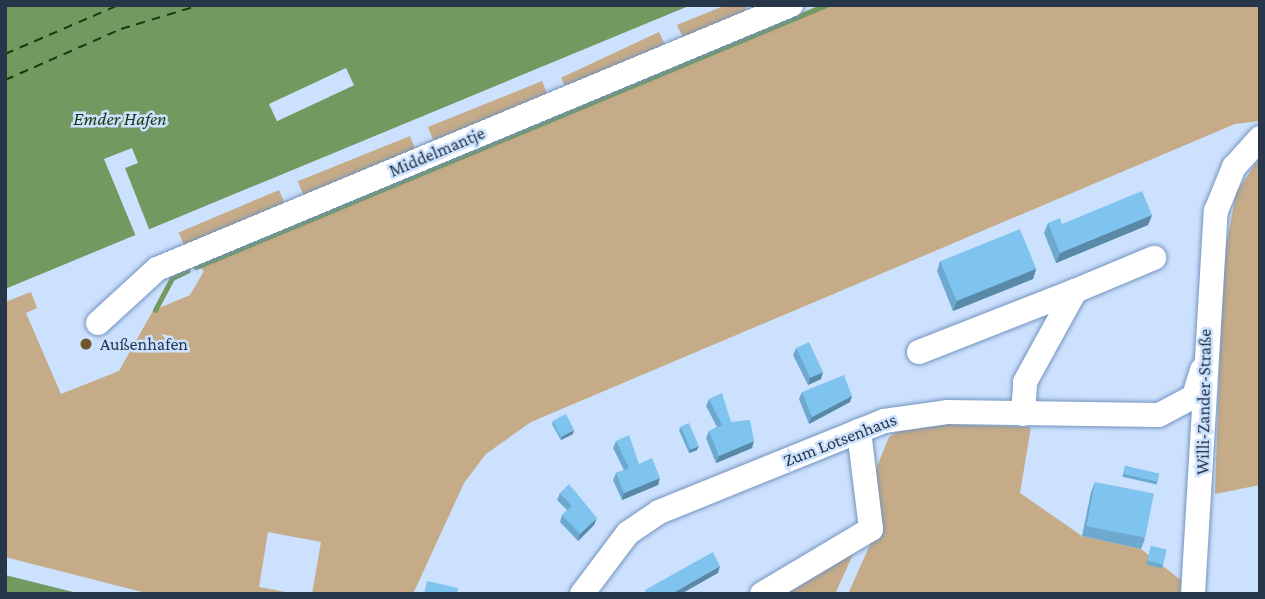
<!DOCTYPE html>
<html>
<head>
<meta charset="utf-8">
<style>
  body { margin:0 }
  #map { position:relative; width:1265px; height:599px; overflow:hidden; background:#cce1fe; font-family:"Crimson Pro",serif }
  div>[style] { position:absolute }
  .green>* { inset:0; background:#c5ab87; transform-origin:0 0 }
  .water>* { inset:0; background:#729960 }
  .pier>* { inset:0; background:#cce1fe; transform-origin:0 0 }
  .stream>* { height:5px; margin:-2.5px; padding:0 2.5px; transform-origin:2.5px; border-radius:2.5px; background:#729960 }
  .ferry>* { height:2px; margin-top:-1px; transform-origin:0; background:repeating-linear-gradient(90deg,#1c370e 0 9px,transparent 0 16px) }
  .roads { filter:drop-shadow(0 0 2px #7393bf) drop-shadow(0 0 2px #7393bf) }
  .minor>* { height:24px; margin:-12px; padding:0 12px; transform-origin:12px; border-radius:12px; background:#fff }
  .wall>* { inset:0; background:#6da9ce; transform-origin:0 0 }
  .shaded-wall>* { inset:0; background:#5989a7 }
  .building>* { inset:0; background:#7fc4ef; transform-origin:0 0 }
  .dots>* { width:19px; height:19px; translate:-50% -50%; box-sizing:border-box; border:4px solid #cce1fe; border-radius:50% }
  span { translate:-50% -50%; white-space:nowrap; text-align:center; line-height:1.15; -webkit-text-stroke:5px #cce1fe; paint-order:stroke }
  .street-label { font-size:18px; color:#283649 }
  .poi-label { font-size:18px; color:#283649 }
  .left { translate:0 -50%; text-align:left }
  .water-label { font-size:19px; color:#1c370e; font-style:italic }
  .frame { position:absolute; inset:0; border:7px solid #283649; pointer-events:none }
</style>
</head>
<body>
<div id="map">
  <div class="green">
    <div style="clip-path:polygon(726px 5px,747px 5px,743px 16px,684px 40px,677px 25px)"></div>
    <div style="clip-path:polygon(820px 5px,1260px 5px,1260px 121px,1235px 124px,531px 422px,486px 454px,464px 483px,413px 594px,312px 594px,321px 542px,268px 532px,259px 587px,296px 594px,150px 594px,5px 557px,5px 302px,31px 292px,37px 308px,26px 313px,61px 394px,119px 371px,173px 275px,187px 273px,175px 278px,159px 308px,190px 295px,204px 271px,197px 264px)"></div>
    <div style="left:659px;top:32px;width:17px;height:108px;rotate:65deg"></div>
    <div style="left:542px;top:81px;width:16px;height:123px;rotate:68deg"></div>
    <div style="left:410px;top:136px;width:16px;height:121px;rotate:68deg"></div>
    <div style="clip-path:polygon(1260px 157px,1260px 485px,1215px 494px,1223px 264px,1236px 193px)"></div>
    <div style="left:279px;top:190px;width:15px;height:109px;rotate:67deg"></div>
    <div style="clip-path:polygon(949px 424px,1031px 427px,1020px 493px,1082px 536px,1141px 549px,1186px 584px,1184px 594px,848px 594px,881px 520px,876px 469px,889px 437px,902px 428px)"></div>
    <div style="clip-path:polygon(855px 550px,835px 594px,777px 594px)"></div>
  </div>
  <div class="water">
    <div style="clip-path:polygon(5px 5px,691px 5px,5px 289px)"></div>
    <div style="clip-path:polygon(5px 575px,81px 594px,5px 594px)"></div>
  </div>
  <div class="pier">
    <div style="left:346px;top:68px;width:19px;height:85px;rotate:65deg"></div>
    <div style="clip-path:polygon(132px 148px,138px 163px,125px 168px,151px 234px,137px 239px,104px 159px)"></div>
  </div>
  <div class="stream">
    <div style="left:196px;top:267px;width:682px;rotate:-22.58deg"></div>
    <div style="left:155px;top:310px;width:36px;rotate:-62deg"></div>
    <div style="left:172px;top:278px;width:17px;rotate:-25deg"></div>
  </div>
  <div class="ferry">
    <div style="left:363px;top:5px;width:95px"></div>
    <div style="left:5px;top:54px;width:124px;rotate:-23.3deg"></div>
    <div style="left:5px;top:80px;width:127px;rotate:-23.7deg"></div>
    <div style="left:121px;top:29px;width:83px;rotate:-16.9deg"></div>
  </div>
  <div class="roads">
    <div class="minor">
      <div style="left:98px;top:323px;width:80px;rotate:-42.5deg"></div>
      <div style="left:157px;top:269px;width:687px;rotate:-22.61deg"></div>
      <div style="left:919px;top:352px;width:168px;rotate:-21.4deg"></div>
      <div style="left:1023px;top:414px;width:32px;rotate:-86deg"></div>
      <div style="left:1025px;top:382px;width:104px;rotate:-61.2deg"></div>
      <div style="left:1075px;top:291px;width:86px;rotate:-22.7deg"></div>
      <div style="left:582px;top:594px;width:76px;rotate:-53deg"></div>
      <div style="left:628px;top:533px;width:37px;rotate:-34deg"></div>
      <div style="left:659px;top:512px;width:243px;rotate:-22deg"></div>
      <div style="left:884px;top:421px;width:65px;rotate:-8deg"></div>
      <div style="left:948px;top:412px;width:211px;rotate:0.8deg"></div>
      <div style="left:1159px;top:415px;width:40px;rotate:-28deg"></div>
      <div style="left:1194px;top:396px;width:27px;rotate:-73deg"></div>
      <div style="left:762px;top:594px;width:127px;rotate:-30.8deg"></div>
      <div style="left:871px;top:529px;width:99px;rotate:-97deg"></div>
      <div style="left:1193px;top:594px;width:384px;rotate:-86.6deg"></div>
      <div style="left:1216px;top:211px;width:48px;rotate:-67.8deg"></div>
      <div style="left:1234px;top:167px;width:39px;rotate:-48deg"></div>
    </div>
  </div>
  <div class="wall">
    <div style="clip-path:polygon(1152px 215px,1148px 225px,1056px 263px,1044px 233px,1048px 223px,1062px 224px)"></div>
    <div style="clip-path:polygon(940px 261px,1036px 269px,1033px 279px,953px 311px,937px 271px)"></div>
    <div style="clip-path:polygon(796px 348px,821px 379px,808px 385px,793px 355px)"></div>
    <div style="clip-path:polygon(802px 392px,852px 396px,850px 402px,809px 424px,799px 399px)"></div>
    <div style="clip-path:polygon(709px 399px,731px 422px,752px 448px,716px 463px,706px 438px,709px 431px,717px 427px,706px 406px)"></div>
    <div style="clip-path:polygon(553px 421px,573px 434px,561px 440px,552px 424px)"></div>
    <div style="clip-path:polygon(681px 427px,697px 450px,689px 453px,679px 430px)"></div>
    <div style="clip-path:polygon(616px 441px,639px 464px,658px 485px,622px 500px,613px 480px,616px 473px,624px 470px,613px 448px)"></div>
    <div style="left:1125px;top:466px;width:35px;height:11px;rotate:13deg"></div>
    <div style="clip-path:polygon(1095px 482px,1145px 539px,1141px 549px,1082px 536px,1091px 492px)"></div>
    <div style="clip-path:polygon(560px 493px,594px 525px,578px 541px,560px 522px,562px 515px,567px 510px,557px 500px)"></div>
    <div style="left:1151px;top:546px;width:16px;height:19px;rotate:14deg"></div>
  </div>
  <div class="shaded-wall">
    <div style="clip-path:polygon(1152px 215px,1148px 225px,1056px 263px,1060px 253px)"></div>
    <div style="clip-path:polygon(1036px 269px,1033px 279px,953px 311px,957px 301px)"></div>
    <div style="clip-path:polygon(823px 372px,821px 379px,808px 385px,810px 378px)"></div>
    <div style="clip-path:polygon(852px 396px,850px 402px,809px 424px,812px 417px)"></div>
    <div style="clip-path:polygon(574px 430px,573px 434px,561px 440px,562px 437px)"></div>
    <div style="clip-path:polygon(754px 441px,752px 448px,716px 463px,719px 456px)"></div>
    <div style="clip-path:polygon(699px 446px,697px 450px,689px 453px,690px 450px)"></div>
    <div style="clip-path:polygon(660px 478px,658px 485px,622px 500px,624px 493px)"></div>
    <div style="clip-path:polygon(597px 518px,594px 525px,578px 541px,580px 534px)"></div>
    <div style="clip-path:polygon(720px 566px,718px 573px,681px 594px,671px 594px)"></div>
  </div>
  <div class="building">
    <div style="clip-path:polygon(1142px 191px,1152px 215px,1060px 253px,1048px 223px,1060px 218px,1062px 224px)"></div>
    <div style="left:1020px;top:229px;width:43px;height:86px;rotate:68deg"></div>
    <div style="left:809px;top:342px;width:33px;height:14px;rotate:65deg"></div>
    <div style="clip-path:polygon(844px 375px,852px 396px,812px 417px,802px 392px)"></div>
    <div style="clip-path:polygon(722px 393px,731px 422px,750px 420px,754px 441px,719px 456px,709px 431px,722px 425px,709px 399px)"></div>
    <div style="left:566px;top:414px;width:18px;height:15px;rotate:63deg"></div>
    <div style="left:689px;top:423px;width:25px;height:9px;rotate:67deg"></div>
    <div style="clip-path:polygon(629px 435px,639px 464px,652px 458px,660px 478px,624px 493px,616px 473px,629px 468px,616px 441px)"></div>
    <div style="left:1125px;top:466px;width:35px;height:8px;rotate:13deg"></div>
    <div style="left:1095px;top:482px;width:60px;height:45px;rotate:11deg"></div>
    <div style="clip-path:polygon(569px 484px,597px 518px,580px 534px,562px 515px,572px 506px,560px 493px)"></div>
    <div style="left:1151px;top:546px;width:16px;height:15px;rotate:14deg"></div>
    <div style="clip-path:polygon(713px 552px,720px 566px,671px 594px,647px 594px,645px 590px)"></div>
    <div style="clip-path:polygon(427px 581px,458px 588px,457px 594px,424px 594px)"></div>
  </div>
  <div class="dots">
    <div style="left:86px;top:344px;background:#725529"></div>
  </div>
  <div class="street-label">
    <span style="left:437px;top:152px;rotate:-23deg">Middelmantje</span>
    <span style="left:1204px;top:402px;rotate:-89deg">Willi-Zander-Straße</span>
    <span style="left:840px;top:440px;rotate:-21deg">Zum Lotsenhaus</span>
  </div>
  <div class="poi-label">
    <span class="left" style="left:100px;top:344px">Außenhafen</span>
  </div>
  <div class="water-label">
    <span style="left:120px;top:119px">Emder Hafen</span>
  </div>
  <div class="frame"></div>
</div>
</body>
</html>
